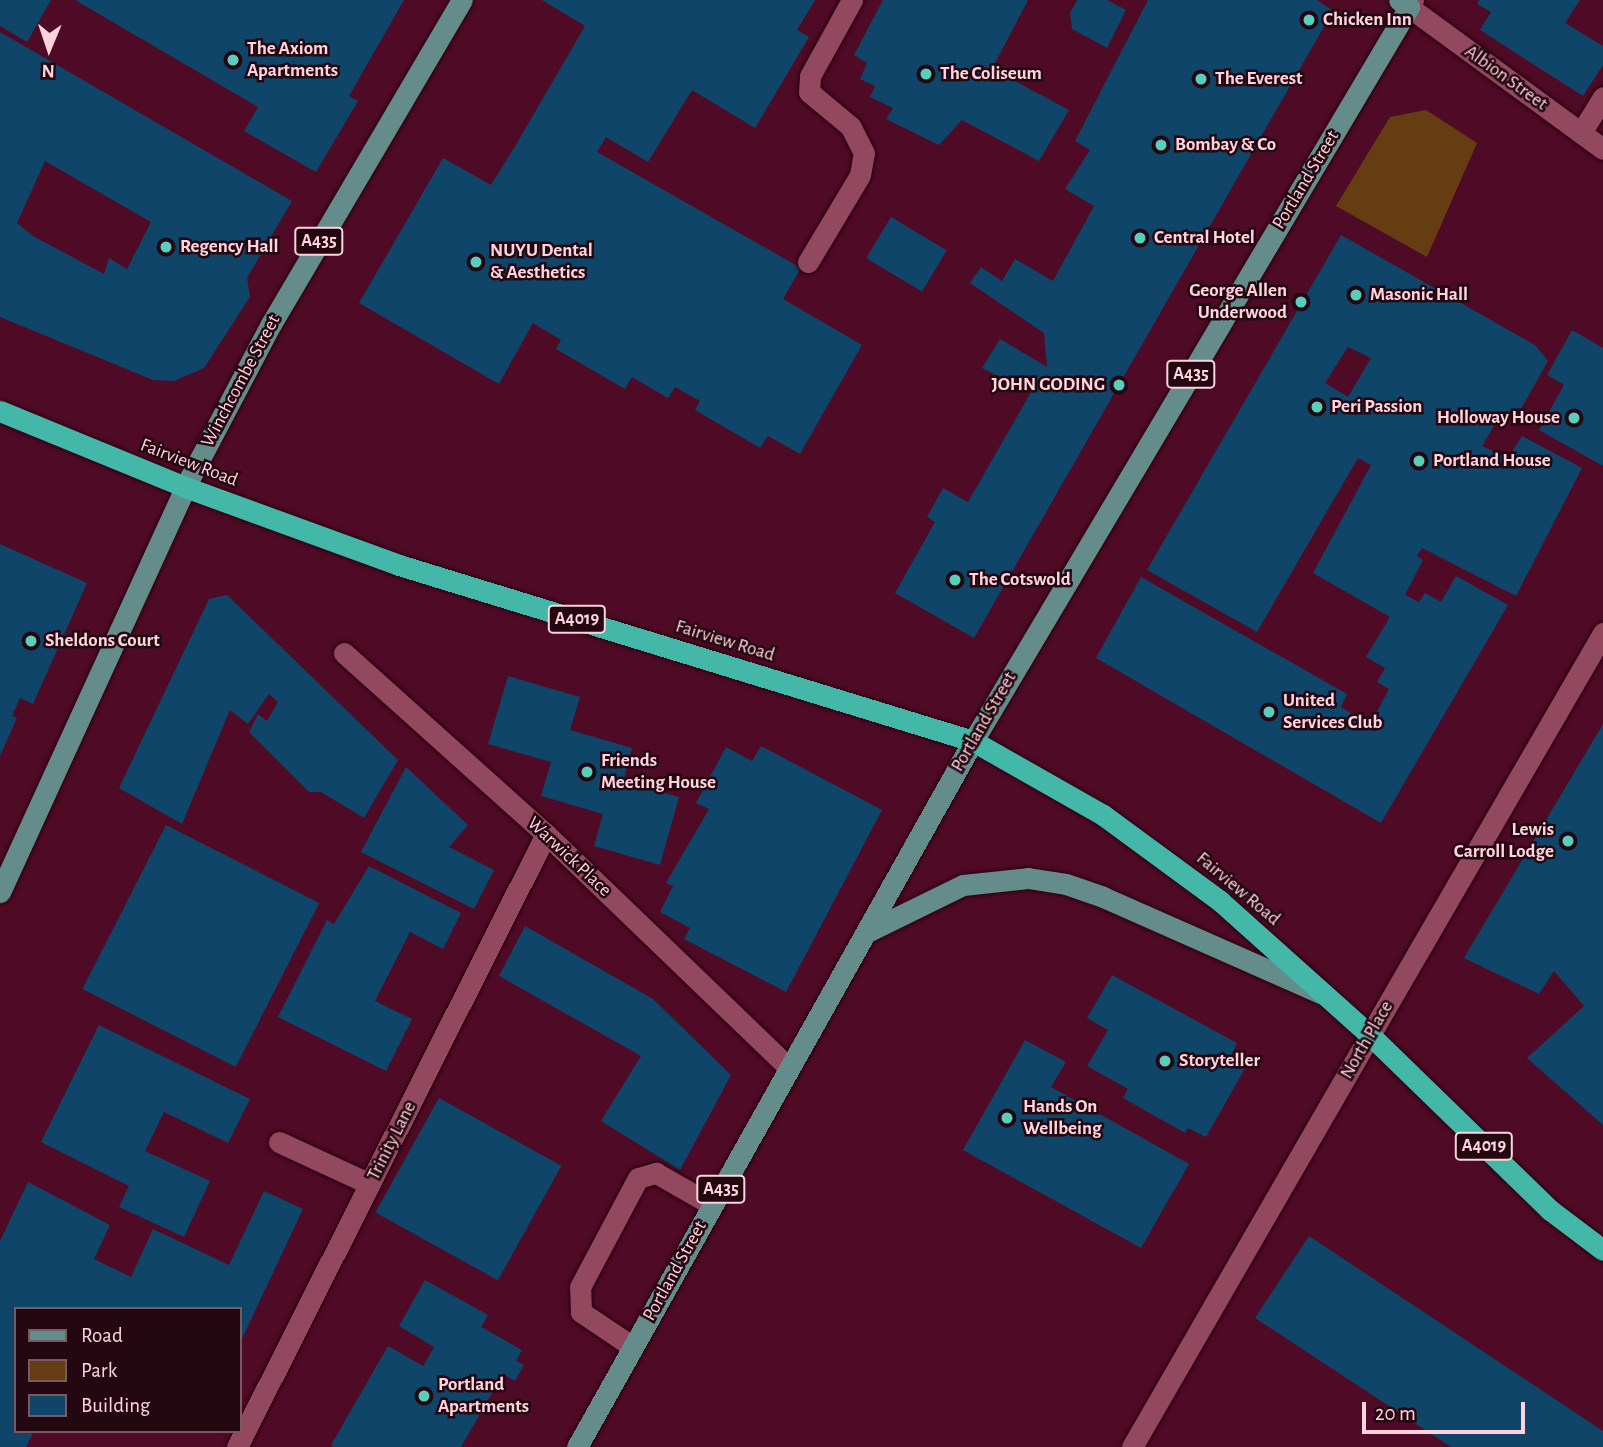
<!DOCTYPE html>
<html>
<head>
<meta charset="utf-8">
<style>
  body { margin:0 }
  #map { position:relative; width:1603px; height:1447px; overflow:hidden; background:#4f0b26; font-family:"Alegreya Sans",sans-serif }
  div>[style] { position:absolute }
  .green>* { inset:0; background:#663d13 }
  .building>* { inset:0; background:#0e4568; transform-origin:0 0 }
  .roads { filter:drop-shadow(0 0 2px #2d0010) drop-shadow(0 0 2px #2d0010) }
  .lane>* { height:21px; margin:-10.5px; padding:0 10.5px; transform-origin:10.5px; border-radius:10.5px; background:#92495f }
  .street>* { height:21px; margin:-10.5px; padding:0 10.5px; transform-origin:10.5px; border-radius:10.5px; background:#92495f }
  .secondary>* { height:21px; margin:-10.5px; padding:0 10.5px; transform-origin:10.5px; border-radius:10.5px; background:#92495f }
  .primary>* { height:21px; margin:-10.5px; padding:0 10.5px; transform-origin:10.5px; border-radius:10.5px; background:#638c8b }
  .highway>* { height:21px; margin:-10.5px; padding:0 10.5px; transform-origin:10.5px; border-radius:10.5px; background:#43b8a8 }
  .dots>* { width:19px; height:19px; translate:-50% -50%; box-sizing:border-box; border:4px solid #240811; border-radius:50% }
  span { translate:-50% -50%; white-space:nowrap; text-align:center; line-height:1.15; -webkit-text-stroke:5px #240811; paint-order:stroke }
  .shield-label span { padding:2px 5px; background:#240811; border:2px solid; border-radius:5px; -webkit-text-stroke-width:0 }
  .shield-label { font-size:18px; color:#fed3dd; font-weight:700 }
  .poi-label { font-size:19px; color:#fed3dd; font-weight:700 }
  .left { translate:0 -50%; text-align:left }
  .right { translate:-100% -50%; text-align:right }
  .street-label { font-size:19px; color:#fed3dd }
  .legend { position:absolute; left:14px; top:1307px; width:228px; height:126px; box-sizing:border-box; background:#240811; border:2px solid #7b5963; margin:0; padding:9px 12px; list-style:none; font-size:21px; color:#fed3dd }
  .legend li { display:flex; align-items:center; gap:14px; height:35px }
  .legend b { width:35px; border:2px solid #7b5963 }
  .north { position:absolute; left:14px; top:14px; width:70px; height:70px; -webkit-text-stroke:5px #240811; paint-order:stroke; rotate:182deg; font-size:19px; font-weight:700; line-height:28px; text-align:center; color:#fed3dd }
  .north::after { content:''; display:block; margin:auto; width:24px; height:32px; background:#fed3dd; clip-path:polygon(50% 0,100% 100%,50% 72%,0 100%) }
  .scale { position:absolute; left:1362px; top:1402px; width:163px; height:32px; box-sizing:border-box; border:4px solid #fed3dd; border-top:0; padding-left:9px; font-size:21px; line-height:24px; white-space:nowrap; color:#fed3dd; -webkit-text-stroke:5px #240811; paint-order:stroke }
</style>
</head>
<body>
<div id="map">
  <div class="green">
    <div style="clip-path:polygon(1426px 110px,1477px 143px,1427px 257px,1336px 206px,1390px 117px)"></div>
  </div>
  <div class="building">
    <div style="clip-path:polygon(0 0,51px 0,27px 42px,0 26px)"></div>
    <div style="clip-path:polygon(75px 0,404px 0,349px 96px,358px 101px,316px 172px,244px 131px,258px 107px)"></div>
    <div style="clip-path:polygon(542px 0,815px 0,797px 30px,809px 37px,755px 128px,692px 90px,648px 162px,606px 137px,597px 152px,801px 268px,783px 299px,862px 345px,800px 454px,768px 436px,760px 448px,695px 410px,700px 401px,675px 387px,668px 398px,632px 377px,625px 389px,556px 349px,561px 340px,533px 323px,499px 384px,359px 303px,443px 158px,491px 185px,517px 143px,585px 26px)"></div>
    <div style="clip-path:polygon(883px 0,1028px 0,992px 69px,1069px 110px,1039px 161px,962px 120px,939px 145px,886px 119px,893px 108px,870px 97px,875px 86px,860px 79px,867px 63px,854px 55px)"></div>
    <div style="clip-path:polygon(1077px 0,1107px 0,1126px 10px,1107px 48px,1072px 29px,1070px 13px)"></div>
    <div style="clip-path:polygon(1148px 0,1317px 0,1333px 11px,974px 638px,895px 593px,935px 522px,927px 517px,943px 488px,968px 502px,1031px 392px,982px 368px,1000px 339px,1047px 367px,1044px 333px,970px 283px,981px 267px,1002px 281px,1015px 259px,1053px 281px,1094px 206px,1065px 189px,1090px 150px,1075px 141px)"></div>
    <div style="clip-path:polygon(1479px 0,1580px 0,1565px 23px,1603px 46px,1603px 65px,1583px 96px,1480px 30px,1491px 12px,1477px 4px)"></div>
    <div style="clip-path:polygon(evenodd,0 32px,292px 201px,247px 278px,250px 297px,204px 368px,174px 381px,153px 380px,0 317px,0 32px,45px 161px,151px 222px,127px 269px,109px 258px,104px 274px,33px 236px,17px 223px,45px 161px)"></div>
    <div style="left:891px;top:217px;width:65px;height:48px;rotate:31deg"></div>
    <div style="clip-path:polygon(evenodd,1341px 235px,1535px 345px,1548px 361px,1517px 416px,1501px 414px,1482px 446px,1508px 458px,1522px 436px,1582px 468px,1516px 596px,1422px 548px,1417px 556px,1423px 560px,1405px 595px,1419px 602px,1425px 593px,1441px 602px,1456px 576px,1508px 605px,1381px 823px,1096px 658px,1141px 577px,1347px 694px,1341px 707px,1368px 724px,1374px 717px,1389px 689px,1377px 682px,1385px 668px,1366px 657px,1390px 617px,1313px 573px,1371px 465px,1358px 458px,1257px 632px,1147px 570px,1341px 235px,1348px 347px,1371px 358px,1348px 397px,1325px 383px,1348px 347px)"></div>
    <div style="clip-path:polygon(1572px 330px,1603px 348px,1603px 466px,1539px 430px,1564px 385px,1547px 375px)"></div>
    <div style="clip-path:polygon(0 544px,87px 583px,33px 704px,20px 698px,12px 716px,17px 718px,0 756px)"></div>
    <div style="clip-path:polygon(227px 595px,398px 760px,364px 818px,321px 792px,309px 792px,249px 732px,258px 714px,267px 721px,278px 702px,269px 694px,248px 724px,230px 710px,182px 824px,119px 788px,209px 599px)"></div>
    <div style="clip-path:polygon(508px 676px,580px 697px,570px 730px,632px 748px,623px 782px,679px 797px,660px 865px,594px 846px,603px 814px,541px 796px,551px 762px,488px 744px)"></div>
    <div style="clip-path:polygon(1603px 724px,1603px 1125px,1527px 1058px,1584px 1006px,1554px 971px,1539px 994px,1464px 958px)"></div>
    <div style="clip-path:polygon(761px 746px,882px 810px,786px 992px,684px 939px,690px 928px,660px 912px,673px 886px,666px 883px,709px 809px,696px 803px,726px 747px,752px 761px)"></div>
    <div style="clip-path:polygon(406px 767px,468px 825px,449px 847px,494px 870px,474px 909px,361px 852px)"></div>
    <div style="left:166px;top:825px;width:172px;height:184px;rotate:27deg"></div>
    <div style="clip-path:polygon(369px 866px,461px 913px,443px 949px,410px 932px,375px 1001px,412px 1019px,386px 1071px,278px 1017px,327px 920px,334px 924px)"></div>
    <div style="clip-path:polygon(525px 926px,653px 999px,731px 1075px,680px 1170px,601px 1121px,641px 1056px,499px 976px)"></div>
    <div style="clip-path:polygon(1112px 975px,1237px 1043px,1231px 1056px,1247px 1065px,1206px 1137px,1188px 1128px,1185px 1133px,1123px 1098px,1128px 1089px,1087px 1066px,1108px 1030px,1087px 1018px)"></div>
    <div style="clip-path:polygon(99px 1025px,250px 1099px,228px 1143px,164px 1112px,145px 1151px,210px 1181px,184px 1237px,119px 1207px,129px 1186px,41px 1142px)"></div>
    <div style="clip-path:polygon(1025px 1040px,1066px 1062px,1051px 1087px,1189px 1164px,1141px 1248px,963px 1150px)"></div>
    <div style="left:439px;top:1098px;width:140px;height:131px;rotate:29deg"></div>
    <div style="clip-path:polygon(28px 1182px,110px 1225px,94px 1259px,131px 1277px,153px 1229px,229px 1265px,264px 1191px,303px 1209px,240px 1343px,240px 1309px,16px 1309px,16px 1431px,34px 1431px,26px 1447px,0 1447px,0 1241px)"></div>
    <div style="clip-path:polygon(1309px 1236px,1603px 1431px,1603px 1447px,1451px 1447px,1255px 1318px)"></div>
    <div style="clip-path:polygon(425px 1280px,488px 1315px,481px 1327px,522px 1350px,516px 1361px,524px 1365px,515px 1381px,503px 1374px,461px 1447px,334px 1447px,331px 1445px,388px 1346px,423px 1366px,434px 1347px,399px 1326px)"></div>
  </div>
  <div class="roads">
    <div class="lane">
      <div style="left:808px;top:262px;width:101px;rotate:-59.1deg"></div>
      <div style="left:860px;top:175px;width:22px;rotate:-80deg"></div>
      <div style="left:864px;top:153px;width:30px;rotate:-117deg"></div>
      <div style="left:850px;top:126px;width:53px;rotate:-140.3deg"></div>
      <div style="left:809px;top:92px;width:16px;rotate:-86deg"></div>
      <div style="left:810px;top:76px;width:87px;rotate:-61.1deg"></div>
      <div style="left:279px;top:1142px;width:100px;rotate:24.8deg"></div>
      <div style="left:633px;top:1347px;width:63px;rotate:-146.1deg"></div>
      <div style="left:581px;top:1312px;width:25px;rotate:-92deg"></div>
      <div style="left:580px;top:1287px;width:123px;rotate:-62deg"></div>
      <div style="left:638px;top:1178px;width:19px;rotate:-16deg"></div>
      <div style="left:656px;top:1173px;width:64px;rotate:29.7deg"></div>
    </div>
    <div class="street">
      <div style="left:1413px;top:0;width:8px;rotate:120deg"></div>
      <div style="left:1409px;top:7px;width:240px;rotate:36.2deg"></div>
      <div style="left:1581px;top:133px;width:42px;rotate:-58.6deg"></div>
      <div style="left:344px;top:653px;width:271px;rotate:41.9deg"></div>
      <div style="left:546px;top:834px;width:337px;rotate:43.9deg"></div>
      <div style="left:1370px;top:1035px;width:465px;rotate:-59.9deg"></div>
      <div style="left:237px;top:1447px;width:686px;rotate:-63.25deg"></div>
    </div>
    <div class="secondary">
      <div style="left:1132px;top:1447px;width:476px;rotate:-60deg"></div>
    </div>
    <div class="primary">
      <div style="left:0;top:892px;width:445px;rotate:-65.4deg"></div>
      <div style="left:185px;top:487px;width:184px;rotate:-62.2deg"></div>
      <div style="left:271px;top:324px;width:376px;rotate:-59.5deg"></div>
      <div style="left:867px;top:932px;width:107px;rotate:-26.1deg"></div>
      <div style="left:963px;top:885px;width:65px;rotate:-6.1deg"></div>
      <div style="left:1028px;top:878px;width:38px;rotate:9deg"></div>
      <div style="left:1066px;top:884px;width:39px;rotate:19deg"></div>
      <div style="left:1103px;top:897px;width:238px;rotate:23.8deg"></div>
      <div style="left:577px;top:1447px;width:809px;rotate:-60.71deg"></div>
      <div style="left:973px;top:741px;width:854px;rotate:-59.29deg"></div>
      <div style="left:1409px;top:7px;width:12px;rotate:-145deg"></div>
    </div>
    <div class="highway">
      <div style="left:0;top:411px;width:200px;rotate:22.3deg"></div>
      <div style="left:185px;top:487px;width:228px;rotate:20deg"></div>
      <div style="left:399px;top:565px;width:600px;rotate:17.05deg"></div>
      <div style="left:973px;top:741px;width:150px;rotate:29.6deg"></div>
      <div style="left:1103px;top:815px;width:145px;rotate:36.3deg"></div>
      <div style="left:1220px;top:901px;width:201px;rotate:41.8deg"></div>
      <div style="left:1370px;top:1035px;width:251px;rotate:44.2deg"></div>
      <div style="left:1550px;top:1210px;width:66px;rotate:37deg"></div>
    </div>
  </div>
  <div class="dots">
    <div style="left:1309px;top:20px;background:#5acebd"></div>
    <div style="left:233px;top:60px;background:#5acebd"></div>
    <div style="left:926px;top:74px;background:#5acebd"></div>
    <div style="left:1201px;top:79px;background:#5acebd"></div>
    <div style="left:1161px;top:145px;background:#5acebd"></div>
    <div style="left:1140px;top:238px;background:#5acebd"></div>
    <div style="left:166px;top:247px;background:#5acebd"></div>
    <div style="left:476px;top:262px;background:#5acebd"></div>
    <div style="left:1356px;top:295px;background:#5acebd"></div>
    <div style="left:1301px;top:302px;background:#5acebd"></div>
    <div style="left:1119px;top:385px;background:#5acebd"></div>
    <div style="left:1317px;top:407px;background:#5acebd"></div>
    <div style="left:1574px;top:418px;background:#5acebd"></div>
    <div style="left:1419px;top:461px;background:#5acebd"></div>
    <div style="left:955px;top:580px;background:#5acebd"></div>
    <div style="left:31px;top:641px;background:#5acebd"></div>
    <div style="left:1269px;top:712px;background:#5acebd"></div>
    <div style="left:587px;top:772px;background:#5acebd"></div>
    <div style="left:1568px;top:841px;background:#5acebd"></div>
    <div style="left:1165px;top:1061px;background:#5acebd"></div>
    <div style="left:1007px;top:1118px;background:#5acebd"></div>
    <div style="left:424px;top:1396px;background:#5acebd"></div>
  </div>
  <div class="shield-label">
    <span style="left:319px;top:241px">A435</span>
    <span style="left:1191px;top:374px">A435</span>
    <span style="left:577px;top:619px">A4019</span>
    <span style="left:1484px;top:1146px">A4019</span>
    <span style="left:721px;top:1189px">A435</span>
  </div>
  <div class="poi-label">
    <span class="left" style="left:1323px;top:20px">Chicken Inn</span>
    <span class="left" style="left:247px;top:60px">The Axiom<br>Apartments</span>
    <span class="left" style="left:940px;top:74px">The Coliseum</span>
    <span class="left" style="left:1215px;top:79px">The Everest</span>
    <span class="left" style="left:1175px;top:145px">Bombay &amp; Co</span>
    <span class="left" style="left:1154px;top:238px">Central Hotel</span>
    <span class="left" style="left:180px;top:247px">Regency Hall</span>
    <span class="left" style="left:490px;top:262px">NUYU Dental<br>&amp; Aesthetics</span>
    <span class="right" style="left:1287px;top:302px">George Allen<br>Underwood</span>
    <span class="left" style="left:1370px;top:295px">Masonic Hall</span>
    <span class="right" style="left:1105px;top:385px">JOHN GODING</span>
    <span class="left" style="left:1331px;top:407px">Peri Passion</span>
    <span class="right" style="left:1560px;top:418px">Holloway House</span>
    <span class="left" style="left:1433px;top:461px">Portland House</span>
    <span class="left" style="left:969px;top:580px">The Cotswold</span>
    <span class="left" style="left:45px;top:641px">Sheldons Court</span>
    <span class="left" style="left:1283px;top:712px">United<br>Services Club</span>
    <span class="left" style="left:601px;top:772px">Friends<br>Meeting House</span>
    <span class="right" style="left:1554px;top:841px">Lewis<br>Carroll Lodge</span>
    <span class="left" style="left:1179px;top:1061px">Storyteller</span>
    <span class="left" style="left:1023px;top:1118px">Hands On<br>Wellbeing</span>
    <span class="left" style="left:438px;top:1396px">Portland<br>Apartments</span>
  </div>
  <div class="street-label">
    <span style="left:1506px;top:78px;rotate:36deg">Albion Street</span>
    <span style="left:1306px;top:180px;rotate:-59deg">Portland Street</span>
    <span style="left:241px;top:381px;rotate:-62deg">Winchcombe Street</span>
    <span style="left:189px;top:463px;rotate:21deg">Fairview Road</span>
    <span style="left:725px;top:641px;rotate:17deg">Fairview Road</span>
    <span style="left:984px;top:722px;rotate:-60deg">Portland Street</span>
    <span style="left:569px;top:857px;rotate:43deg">Warwick Place</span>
    <span style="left:1238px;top:889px;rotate:40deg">Fairview Road</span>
    <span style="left:1367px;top:1040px;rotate:-60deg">North Place</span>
    <span style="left:392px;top:1141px;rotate:-63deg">Trinity Lane</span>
    <span style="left:675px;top:1271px;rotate:-61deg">Portland Street</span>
  </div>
  <ul class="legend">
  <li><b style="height:9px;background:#638c8b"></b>Road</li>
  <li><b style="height:19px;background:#663d13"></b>Park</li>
  <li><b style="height:19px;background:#0e4568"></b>Building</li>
  </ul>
  <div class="north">N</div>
  <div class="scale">20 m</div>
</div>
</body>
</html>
